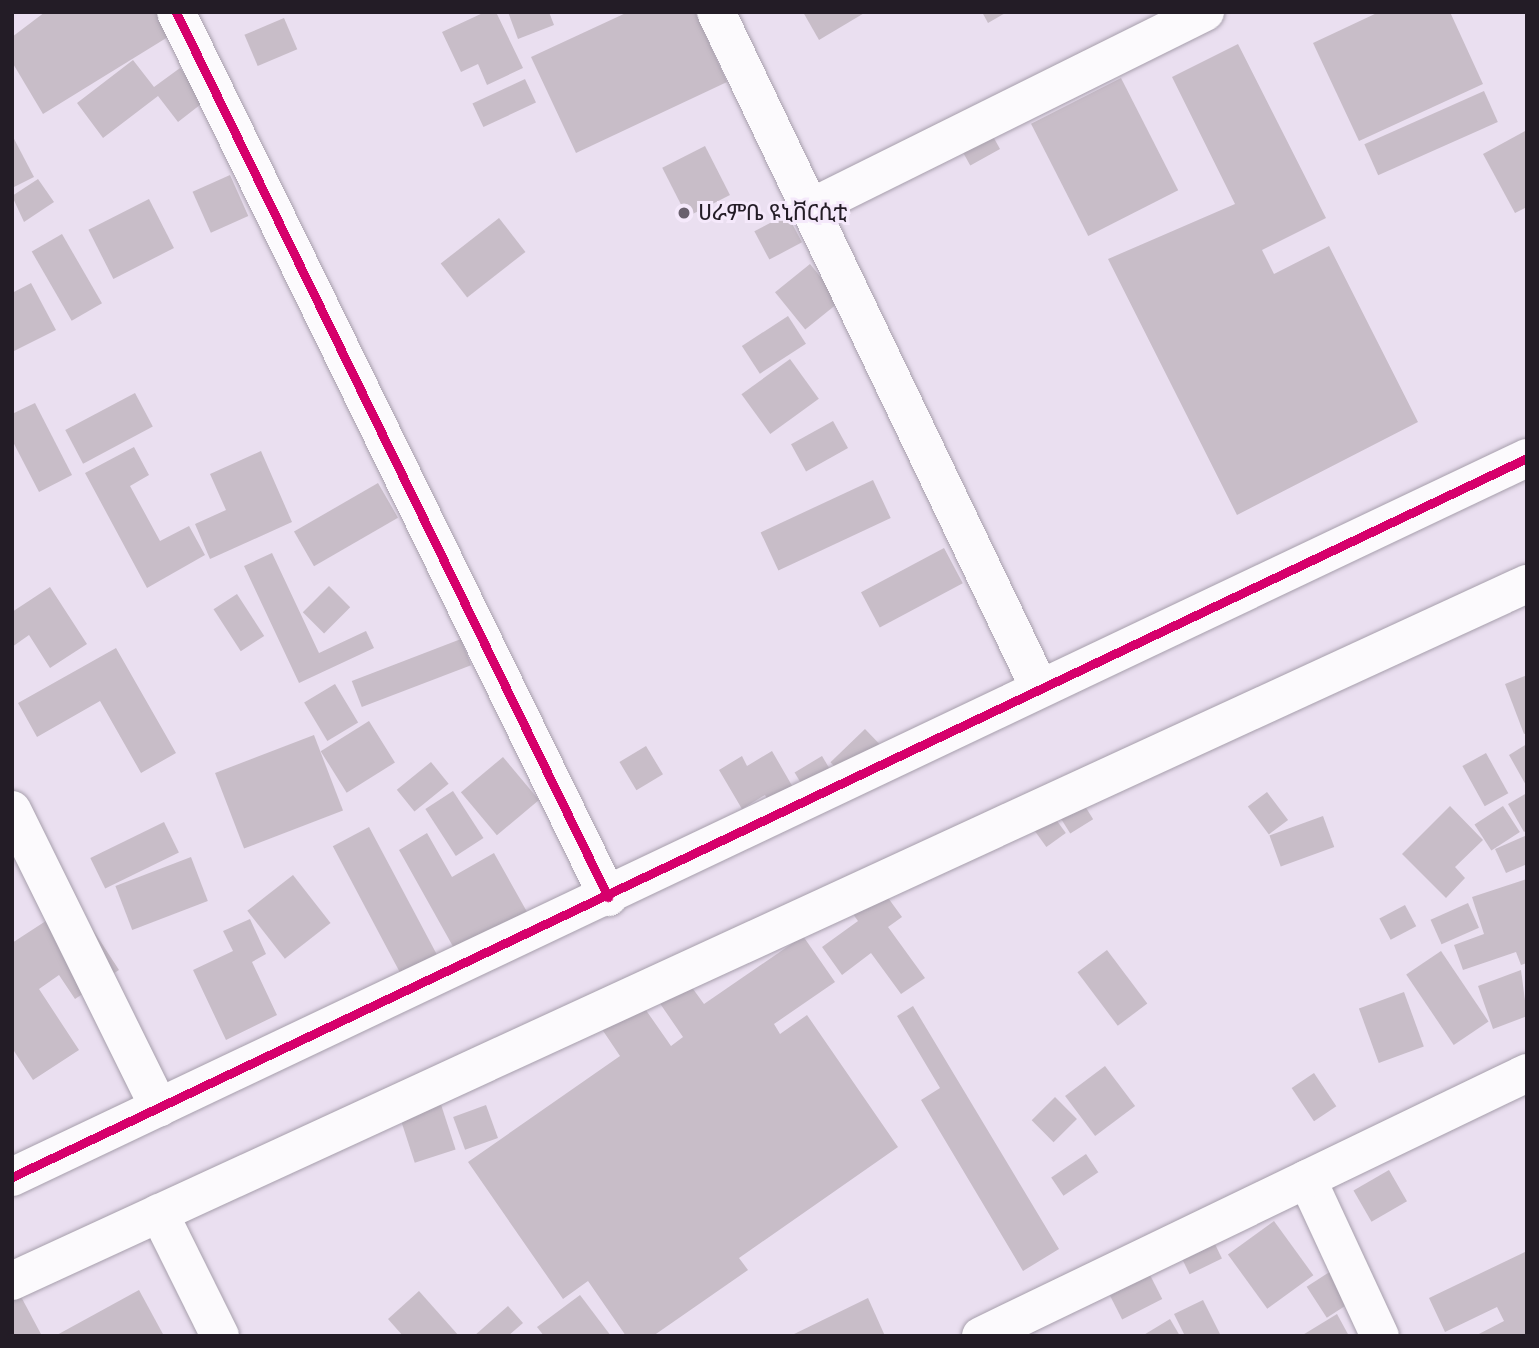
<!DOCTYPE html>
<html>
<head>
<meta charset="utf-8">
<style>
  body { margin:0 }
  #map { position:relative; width:1539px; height:1348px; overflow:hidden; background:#eadff0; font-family:Karla,"Noto Sans Ethiopic",sans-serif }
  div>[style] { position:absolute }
  .building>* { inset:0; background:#c8bdc8; transform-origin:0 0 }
  .roads { filter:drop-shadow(0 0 2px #a79fac) drop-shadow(0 0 2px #a79fac) }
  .minor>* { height:38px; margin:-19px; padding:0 19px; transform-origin:19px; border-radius:19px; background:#fcfafd }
  .cycleway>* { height:9px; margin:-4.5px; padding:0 4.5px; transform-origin:4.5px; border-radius:4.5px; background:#d6006c }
  .dots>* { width:19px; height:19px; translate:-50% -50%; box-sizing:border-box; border:4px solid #f5e9fb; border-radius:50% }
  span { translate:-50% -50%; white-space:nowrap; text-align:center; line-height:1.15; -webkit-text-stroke:6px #f5e9fb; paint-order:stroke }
  .poi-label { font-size:23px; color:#231c26 }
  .left { translate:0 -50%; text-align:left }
  .frame { position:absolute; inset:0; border:14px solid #231c26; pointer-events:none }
</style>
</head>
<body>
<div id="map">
  <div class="building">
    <div style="clip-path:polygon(45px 12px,164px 12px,176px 32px,43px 114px,12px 62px,12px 37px)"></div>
    <div style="clip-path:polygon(485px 12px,496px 12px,523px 68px,487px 85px,478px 64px,461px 72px,442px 32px)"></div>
    <div style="clip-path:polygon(508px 12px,549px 12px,554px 25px,518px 39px)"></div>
    <div style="clip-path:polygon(628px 12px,695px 12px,727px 82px,576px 153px,531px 57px)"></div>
    <div style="clip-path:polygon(803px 12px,866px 12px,819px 40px)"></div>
    <div style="clip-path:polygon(982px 12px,1007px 12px,988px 23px)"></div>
    <div style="clip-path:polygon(1379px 12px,1450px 12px,1483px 84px,1359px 141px,1313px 43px)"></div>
    <div style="left:284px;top:18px;width:34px;height:43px;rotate:67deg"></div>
    <div style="clip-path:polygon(1238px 44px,1326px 218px,1262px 250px,1274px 274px,1329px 246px,1418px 422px,1237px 515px,1108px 259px,1235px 204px,1172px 77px)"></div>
    <div style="clip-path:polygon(133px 60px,154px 87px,180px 68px,205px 101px,178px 122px,158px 96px,103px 138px,77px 103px)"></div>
    <div style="left:1121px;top:78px;width:126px;height:101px;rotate:63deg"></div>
    <div style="left:525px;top:79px;width:26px;height:58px;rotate:65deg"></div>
    <div style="left:1484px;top:91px;width:34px;height:131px;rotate:66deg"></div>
    <div style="left:985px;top:122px;width:31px;height:34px;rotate:61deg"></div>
    <div style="clip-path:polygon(1527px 130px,1527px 207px,1515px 213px,1483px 154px)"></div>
    <div style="clip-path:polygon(12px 135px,34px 177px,12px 188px)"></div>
    <div style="left:705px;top:146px;width:55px;height:48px;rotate:63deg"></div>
    <div style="left:230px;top:175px;width:45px;height:41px;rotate:66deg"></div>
    <div style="clip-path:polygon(38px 179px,54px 202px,24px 222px,12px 196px)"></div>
    <div style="left:149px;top:199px;width:55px;height:68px;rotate:63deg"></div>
    <div style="left:787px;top:214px;width:32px;height:37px;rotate:62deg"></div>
    <div style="left:499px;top:218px;width:43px;height:74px;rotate:52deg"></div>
    <div style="left:62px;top:234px;width:80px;height:35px;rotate:60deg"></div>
    <div style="left:810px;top:264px;width:48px;height:45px;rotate:51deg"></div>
    <div style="clip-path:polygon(31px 283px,56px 330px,12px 352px,12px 293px)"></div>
    <div style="left:788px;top:316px;width:33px;height:55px;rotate:57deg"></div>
    <div style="left:790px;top:359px;width:49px;height:60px;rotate:54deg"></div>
    <div style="left:135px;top:393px;width:38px;height:79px;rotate:62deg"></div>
    <div style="clip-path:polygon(35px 403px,72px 475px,39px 492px,12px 440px,12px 414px)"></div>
    <div style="left:833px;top:421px;width:31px;height:48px;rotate:61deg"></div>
    <div style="clip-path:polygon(134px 447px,149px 475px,130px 486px,160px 541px,189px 526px,205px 555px,147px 588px,85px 473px)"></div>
    <div style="clip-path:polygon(261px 451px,292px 522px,210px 559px,195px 524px,226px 510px,210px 474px)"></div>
    <div style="left:873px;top:480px;width:42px;height:124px;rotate:65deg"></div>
    <div style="left:378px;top:483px;width:40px;height:97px;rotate:60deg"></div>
    <div style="left:944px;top:548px;width:40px;height:94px;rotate:62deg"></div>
    <div style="clip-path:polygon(272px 553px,319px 653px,366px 631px,374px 648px,299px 683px,244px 566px)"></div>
    <div style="left:329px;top:586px;width:30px;height:37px;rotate:45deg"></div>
    <div style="clip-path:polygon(50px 587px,87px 644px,50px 668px,29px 635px,12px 647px,12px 612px)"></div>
    <div style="left:237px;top:594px;width:50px;height:28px;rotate:57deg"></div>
    <div style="left:461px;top:639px;width:28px;height:117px;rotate:69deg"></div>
    <div style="clip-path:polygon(116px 648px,176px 753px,141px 773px,100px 701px,37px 737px,18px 703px)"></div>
    <div style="clip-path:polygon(1527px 675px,1527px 733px,1524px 734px,1505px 684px)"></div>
    <div style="left:335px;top:684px;width:45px;height:36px;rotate:59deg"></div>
    <div style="left:369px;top:721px;width:49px;height:57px;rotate:58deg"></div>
    <div style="left:865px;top:729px;width:35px;height:48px;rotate:46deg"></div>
    <div style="left:314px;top:735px;width:81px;height:106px;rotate:69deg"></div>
    <div style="clip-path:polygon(1527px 744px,1527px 787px,1509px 755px)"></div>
    <div style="left:646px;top:746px;width:33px;height:31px;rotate:59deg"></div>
    <div style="clip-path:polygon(772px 751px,798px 796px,774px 810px,765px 795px,742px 809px,719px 770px,742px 756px,747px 766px)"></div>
    <div style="left:1486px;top:753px;width:46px;height:27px;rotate:61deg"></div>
    <div style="left:822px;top:756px;width:37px;height:32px;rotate:59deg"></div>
    <div style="left:503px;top:757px;width:56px;height:55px;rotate:50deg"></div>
    <div style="left:431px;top:762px;width:28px;height:44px;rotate:51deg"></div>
    <div style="left:1073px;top:787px;width:38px;height:27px;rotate:58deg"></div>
    <div style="left:453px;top:791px;width:56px;height:33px;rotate:57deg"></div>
    <div style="left:1267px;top:792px;width:35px;height:24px;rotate:53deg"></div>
    <div style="clip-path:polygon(1527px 793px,1527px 830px,1524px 832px,1508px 804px)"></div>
    <div style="clip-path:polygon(1450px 806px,1483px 840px,1455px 867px,1465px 878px,1446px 898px,1402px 854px)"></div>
    <div style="left:1503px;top:806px;width:31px;height:34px;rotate:57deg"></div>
    <div style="left:1047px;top:807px;width:32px;height:24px;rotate:54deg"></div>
    <div style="left:1323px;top:816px;width:33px;height:57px;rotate:70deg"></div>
    <div style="left:164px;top:822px;width:34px;height:82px;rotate:64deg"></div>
    <div style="left:369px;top:827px;width:153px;height:41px;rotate:62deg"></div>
    <div style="clip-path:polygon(427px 833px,452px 877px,494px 853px,531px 919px,460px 959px,399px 850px)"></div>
    <div style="clip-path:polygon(1527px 835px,1527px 864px,1506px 873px,1495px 849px)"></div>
    <div style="left:191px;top:857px;width:47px;height:81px;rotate:69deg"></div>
    <div style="clip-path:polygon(870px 873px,902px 917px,888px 927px,925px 978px,901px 994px,871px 953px,842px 975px,822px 947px,858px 921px,839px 895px)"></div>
    <div style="left:293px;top:875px;width:61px;height:58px;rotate:52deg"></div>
    <div style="clip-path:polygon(1527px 879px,1527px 963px,1521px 965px,1516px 952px,1463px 970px,1454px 945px,1484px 934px,1472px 897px)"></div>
    <div style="clip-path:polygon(75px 902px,119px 970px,75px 999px,59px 975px,39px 989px,79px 1050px,33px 1080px,12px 1048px,12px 943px)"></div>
    <div style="left:1468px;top:903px;width:27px;height:41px;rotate:66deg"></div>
    <div style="left:1405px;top:905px;width:24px;height:29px;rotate:62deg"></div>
    <div style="clip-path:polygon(250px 919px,266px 954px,252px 962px,277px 1015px,226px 1040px,193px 970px,233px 951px,223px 931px)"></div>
    <div style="clip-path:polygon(803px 936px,835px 982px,774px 1024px,780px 1034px,807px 1015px,898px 1147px,739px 1258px,748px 1270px,653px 1336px,626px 1336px,588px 1281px,563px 1299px,468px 1162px,620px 1056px,589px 1010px,627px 983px,671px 1046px,683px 1037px,659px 1002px,688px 982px,704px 1004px)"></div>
    <div style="left:1107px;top:950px;width:67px;height:37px;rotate:53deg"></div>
    <div style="left:1441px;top:951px;width:85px;height:42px;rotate:56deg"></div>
    <div style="clip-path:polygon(1521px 970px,1527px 1016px,1493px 1029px,1478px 986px)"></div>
    <div style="left:1404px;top:992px;width:58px;height:48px;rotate:70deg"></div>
    <div style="clip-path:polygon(913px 1006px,1059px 1249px,1023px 1271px,921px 1100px,940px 1088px,897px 1016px)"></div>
    <div style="left:1105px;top:1066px;width:50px;height:50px;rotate:53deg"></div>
    <div style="left:1314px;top:1073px;width:40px;height:27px;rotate:56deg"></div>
    <div style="left:434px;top:1083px;width:70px;height:43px;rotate:72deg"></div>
    <div style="left:1055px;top:1097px;width:31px;height:33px;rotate:45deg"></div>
    <div style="left:486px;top:1105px;width:35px;height:35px;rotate:70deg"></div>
    <div style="left:1086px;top:1154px;width:22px;height:42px;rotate:56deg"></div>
    <div style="left:1389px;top:1170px;width:36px;height:41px;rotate:60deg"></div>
    <div style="left:1274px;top:1221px;width:67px;height:57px;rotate:54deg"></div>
    <div style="left:1211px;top:1236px;width:25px;height:36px;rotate:64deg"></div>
    <div style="clip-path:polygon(1527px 1251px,1527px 1336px,1475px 1336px,1504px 1321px,1497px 1307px,1445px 1332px,1429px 1298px)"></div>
    <div style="left:1331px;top:1271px;width:37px;height:29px;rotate:57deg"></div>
    <div style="left:1150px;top:1275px;width:27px;height:45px;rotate:63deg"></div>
    <div style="clip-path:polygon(139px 1290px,164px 1336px,55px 1336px)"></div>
    <div style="clip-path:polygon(18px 1291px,42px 1336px,12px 1336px,12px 1294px)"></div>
    <div style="clip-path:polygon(419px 1291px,459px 1336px,403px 1336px,388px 1319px)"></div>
    <div style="clip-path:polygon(580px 1295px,611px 1336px,544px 1336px,537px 1327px)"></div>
    <div style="clip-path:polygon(868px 1298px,885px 1336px,790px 1336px)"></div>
    <div style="clip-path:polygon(1203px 1300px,1221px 1336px,1185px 1336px,1174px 1314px)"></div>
    <div style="clip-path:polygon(508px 1306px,523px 1323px,508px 1336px,474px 1336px)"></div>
    <div style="clip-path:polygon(1337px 1314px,1349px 1336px,1301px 1336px)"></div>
    <div style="clip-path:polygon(1170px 1319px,1180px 1336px,1142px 1336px)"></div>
  </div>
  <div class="roads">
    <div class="minor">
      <div style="left:176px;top:12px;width:985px;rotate:63.98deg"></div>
      <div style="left:716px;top:12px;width:748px;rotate:64.43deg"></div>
      <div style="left:810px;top:208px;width:441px;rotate:-26.4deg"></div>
      <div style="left:12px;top:810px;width:332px;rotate:63.7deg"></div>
      <div style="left:12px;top:1177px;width:1677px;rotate:-25.39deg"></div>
      <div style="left:1307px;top:1179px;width:173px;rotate:65.1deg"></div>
      <div style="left:159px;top:1213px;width:137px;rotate:63.6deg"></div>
      <div style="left:12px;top:1281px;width:1668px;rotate:-24.71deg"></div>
      <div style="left:981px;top:1336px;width:606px;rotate:-25.72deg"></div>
    </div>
  </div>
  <div class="cycleway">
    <div style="left:176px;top:12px;width:985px;rotate:63.98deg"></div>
    <div style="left:12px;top:1177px;width:1677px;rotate:-25.39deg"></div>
  </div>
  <div class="dots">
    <div style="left:684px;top:213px;background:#69606d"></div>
  </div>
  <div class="poi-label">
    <span class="left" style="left:698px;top:213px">ሀራምቤ ዩኒቨርሲቲ</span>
  </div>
  <div class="frame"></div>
</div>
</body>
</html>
